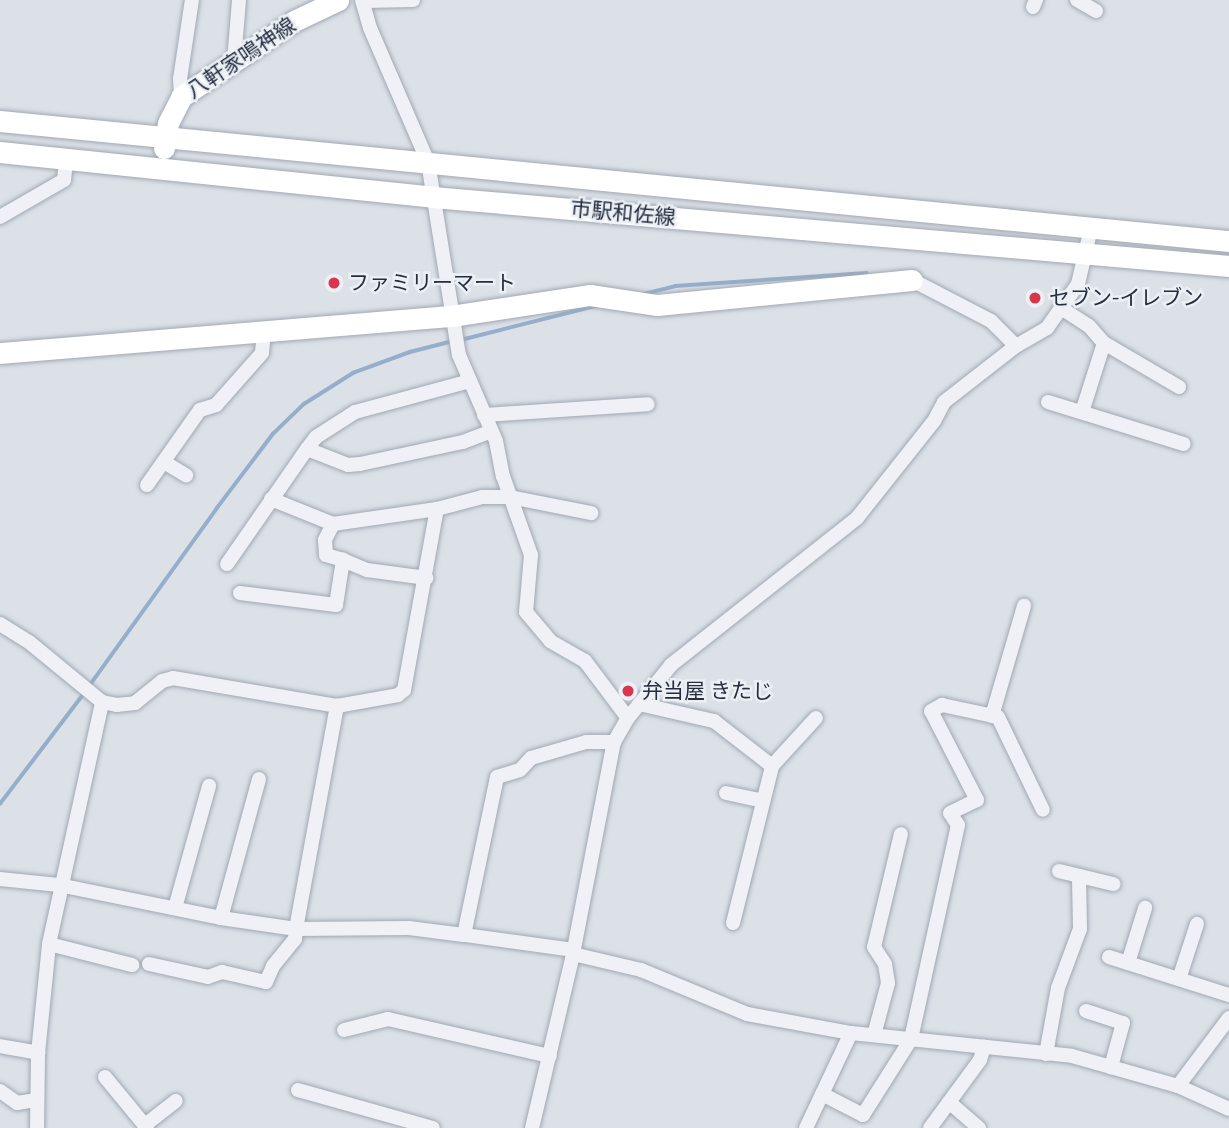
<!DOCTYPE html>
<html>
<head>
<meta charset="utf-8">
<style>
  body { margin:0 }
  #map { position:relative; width:1229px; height:1128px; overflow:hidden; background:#dce1e8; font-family:Karla,"Noto Sans JP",sans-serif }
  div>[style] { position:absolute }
  .stream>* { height:3.5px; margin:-1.75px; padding:0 1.75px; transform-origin:1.75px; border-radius:1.75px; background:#94aecb }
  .roads { filter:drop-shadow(0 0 2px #a1a8b2) drop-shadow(0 0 2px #a1a8b2) }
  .street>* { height:14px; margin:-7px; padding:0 7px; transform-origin:7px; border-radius:7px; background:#eff1f6 }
  .secondary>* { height:21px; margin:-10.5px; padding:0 10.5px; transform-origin:10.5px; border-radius:10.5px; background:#fff }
  .dots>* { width:19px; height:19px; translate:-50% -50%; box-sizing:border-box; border:4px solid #ecf0f5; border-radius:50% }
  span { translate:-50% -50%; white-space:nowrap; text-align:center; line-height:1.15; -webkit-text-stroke:5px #ecf0f5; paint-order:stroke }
  .street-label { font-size:21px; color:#252e3f }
  .poi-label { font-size:21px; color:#252e3f }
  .left { translate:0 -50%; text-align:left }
</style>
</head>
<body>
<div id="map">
  <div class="stream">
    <div style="left:644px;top:294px;width:32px;rotate:-14deg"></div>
    <div style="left:675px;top:286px;width:192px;rotate:-3.9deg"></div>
    <div style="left:461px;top:340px;width:142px;rotate:-14.2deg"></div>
    <div style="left:90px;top:685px;width:218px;rotate:-54.3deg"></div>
    <div style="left:217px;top:508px;width:93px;rotate:-52.9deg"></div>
    <div style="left:273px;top:434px;width:43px;rotate:-44.1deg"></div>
    <div style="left:304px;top:404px;width:58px;rotate:-32.3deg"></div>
    <div style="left:353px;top:373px;width:61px;rotate:-20.2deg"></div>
    <div style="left:410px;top:352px;width:44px;rotate:-14.3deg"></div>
    <div style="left:0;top:804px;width:141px;rotate:-52.8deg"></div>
  </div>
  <div class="roads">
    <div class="street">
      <div style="left:362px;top:0;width:29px;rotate:74deg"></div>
      <div style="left:370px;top:28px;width:146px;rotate:66.6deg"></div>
      <div style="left:428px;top:162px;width:195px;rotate:80.9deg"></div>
      <div style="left:459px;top:355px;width:94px;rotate:66.7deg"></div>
      <div style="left:496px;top:441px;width:36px;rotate:79deg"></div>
      <div style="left:503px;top:476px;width:84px;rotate:70.5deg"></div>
      <div style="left:531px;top:555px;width:57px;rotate:95deg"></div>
      <div style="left:526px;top:612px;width:38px;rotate:50deg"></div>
      <div style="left:550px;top:641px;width:40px;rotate:29.7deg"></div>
      <div style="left:585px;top:661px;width:71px;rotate:53deg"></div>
      <div style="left:1077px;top:0;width:22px;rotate:30deg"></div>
      <div style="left:363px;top:1px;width:50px;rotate:-1.1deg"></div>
      <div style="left:1033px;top:7px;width:8px;rotate:-67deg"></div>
      <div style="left:234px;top:61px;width:61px;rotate:-85.3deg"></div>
      <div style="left:181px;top:97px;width:18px;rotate:-93deg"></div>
      <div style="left:180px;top:79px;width:80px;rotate:-81.4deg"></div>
      <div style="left:0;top:217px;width:74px;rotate:-30deg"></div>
      <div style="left:64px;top:180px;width:20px;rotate:-84deg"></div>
      <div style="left:912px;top:280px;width:89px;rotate:27.4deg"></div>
      <div style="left:991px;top:321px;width:35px;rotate:45deg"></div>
      <div style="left:1061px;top:308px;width:33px;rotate:33deg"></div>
      <div style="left:1089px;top:326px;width:23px;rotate:49deg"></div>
      <div style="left:1104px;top:343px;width:87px;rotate:30.4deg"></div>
      <div style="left:470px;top:381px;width:119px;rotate:164.9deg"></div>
      <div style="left:355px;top:412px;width:46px;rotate:147.3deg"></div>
      <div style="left:316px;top:437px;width:15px;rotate:127deg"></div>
      <div style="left:307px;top:449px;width:44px;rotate:21.3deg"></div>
      <div style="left:348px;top:465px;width:12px;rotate:-5deg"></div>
      <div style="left:360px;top:464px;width:105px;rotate:-12.1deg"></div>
      <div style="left:463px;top:442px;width:30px;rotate:-21deg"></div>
      <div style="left:1048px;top:402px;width:142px;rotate:17.2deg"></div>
      <div style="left:1082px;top:412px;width:72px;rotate:-72.3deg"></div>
      <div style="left:484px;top:415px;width:164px;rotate:-3.8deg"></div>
      <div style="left:164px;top:462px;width:26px;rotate:31deg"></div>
      <div style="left:147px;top:485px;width:92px;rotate:-54.8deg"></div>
      <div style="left:200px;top:410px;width:17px;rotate:-17deg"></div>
      <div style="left:216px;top:405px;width:69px;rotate:-48.5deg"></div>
      <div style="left:262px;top:353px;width:22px;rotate:-85deg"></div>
      <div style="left:271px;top:499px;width:67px;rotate:22deg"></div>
      <div style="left:333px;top:524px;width:18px;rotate:117deg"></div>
      <div style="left:325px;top:540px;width:15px;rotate:86deg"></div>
      <div style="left:326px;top:555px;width:18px;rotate:16deg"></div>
      <div style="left:333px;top:524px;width:105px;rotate:-8.2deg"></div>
      <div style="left:437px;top:509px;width:47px;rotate:-14.9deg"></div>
      <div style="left:482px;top:497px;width:28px"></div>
      <div style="left:510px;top:497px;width:83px;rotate:11.2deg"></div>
      <div style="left:227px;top:564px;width:140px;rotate:-55.2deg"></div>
      <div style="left:240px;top:593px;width:97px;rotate:7.1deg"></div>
      <div style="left:336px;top:605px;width:46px;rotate:-81.2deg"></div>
      <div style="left:343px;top:560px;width:26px;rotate:23deg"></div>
      <div style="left:367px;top:570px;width:60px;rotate:7.7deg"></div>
      <div style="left:0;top:624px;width:34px;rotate:32deg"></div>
      <div style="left:29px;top:642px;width:94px;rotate:39.4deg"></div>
      <div style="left:102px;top:702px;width:15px;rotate:11deg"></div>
      <div style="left:117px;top:705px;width:18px;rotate:-6deg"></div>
      <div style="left:135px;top:703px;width:35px;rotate:-39deg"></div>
      <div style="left:162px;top:681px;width:11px;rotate:-15deg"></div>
      <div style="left:173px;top:678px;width:166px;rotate:9.7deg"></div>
      <div style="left:639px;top:704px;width:77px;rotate:12.8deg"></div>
      <div style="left:714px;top:721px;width:73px;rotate:37.8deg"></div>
      <div style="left:992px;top:716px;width:115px;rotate:-73.8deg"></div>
      <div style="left:726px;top:793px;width:38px;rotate:12deg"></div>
      <div style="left:1059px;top:871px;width:56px;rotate:13.5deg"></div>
      <div style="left:0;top:879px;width:59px;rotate:5.8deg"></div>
      <div style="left:59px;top:885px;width:165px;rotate:11.5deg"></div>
      <div style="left:221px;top:918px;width:76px;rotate:8.3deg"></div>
      <div style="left:296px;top:929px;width:227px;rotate:-79.6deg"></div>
      <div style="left:337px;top:706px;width:62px;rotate:-10.2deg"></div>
      <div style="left:398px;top:695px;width:8px;rotate:-40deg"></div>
      <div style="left:404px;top:690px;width:184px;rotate:-79.7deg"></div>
      <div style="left:175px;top:908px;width:127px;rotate:-74.4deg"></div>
      <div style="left:221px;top:918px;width:144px;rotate:-74.7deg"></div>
      <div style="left:733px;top:923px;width:162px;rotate:-76deg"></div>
      <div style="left:772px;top:766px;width:65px;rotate:-47.5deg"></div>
      <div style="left:49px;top:944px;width:86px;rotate:14.2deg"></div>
      <div style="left:574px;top:950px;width:111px;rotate:-172.2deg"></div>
      <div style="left:464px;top:935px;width:161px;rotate:-78.2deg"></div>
      <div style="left:497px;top:777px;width:24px;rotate:-17deg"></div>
      <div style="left:520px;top:770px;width:16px;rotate:-47deg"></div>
      <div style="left:531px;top:758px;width:57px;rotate:-16.2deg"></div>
      <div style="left:586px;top:742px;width:28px"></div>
      <div style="left:573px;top:954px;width:70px;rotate:13.2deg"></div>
      <div style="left:641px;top:970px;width:115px;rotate:22.5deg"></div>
      <div style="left:747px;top:1014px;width:106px;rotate:10.4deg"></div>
      <div style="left:851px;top:1033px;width:222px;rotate:5.9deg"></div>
      <div style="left:1072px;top:1056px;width:110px;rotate:15.8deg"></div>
      <div style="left:1178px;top:1086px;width:56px;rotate:24.3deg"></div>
      <div style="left:1109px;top:957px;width:126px;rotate:17.6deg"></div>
      <div style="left:1128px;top:963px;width:58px;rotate:-72.8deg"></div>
      <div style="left:149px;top:964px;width:60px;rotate:12.4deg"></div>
      <div style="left:208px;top:977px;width:15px;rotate:-20deg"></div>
      <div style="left:222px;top:972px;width:45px;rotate:12.8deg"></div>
      <div style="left:266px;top:982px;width:17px;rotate:-66deg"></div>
      <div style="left:273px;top:966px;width:35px;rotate:-51deg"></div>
      <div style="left:295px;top:939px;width:10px;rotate:-84deg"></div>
      <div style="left:296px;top:929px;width:113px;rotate:-0.5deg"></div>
      <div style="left:409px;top:928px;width:55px;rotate:7.3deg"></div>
      <div style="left:1179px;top:979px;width:58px;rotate:-71.9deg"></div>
      <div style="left:1086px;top:1011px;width:39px;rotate:18deg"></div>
      <div style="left:1123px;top:1023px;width:46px;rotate:105.3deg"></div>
      <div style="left:344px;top:1030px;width:45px;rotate:-14deg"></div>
      <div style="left:388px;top:1019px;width:166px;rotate:12.9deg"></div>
      <div style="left:874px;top:1035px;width:54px;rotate:-74.9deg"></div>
      <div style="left:888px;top:983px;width:19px;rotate:-99deg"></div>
      <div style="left:885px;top:964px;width:20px;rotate:-123deg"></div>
      <div style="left:874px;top:947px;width:116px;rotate:-76.6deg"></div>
      <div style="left:0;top:1046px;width:39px;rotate:10deg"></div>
      <div style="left:1046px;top:1054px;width:67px;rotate:-79.7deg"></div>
      <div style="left:1058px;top:988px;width:63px;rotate:-69.6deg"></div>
      <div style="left:1080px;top:929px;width:53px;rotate:-91.1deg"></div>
      <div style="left:105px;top:1077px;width:66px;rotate:50.5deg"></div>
      <div style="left:1178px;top:1086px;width:85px;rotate:-53.1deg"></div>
      <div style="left:298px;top:1090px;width:140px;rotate:15.7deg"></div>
      <div style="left:0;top:1091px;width:21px;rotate:35deg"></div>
      <div style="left:17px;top:1103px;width:20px;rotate:-9deg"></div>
      <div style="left:822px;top:1094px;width:46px;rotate:27.1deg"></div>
      <div style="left:863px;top:1115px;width:90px;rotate:-57.7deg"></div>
      <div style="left:911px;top:1039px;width:219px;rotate:-77.6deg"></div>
      <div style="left:958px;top:825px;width:14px;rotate:-124deg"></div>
      <div style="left:950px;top:813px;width:30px;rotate:-26deg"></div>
      <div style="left:977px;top:800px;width:100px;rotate:-117.3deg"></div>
      <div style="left:931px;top:711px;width:13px;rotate:-29deg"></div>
      <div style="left:942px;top:705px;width:57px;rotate:12.1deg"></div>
      <div style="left:998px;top:717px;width:103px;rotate:64.2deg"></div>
      <div style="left:949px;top:1102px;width:40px;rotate:41deg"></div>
      <div style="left:145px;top:1125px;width:39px;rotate:-38deg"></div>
      <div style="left:37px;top:1128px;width:75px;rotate:-89.2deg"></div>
      <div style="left:38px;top:1053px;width:110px;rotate:-84.2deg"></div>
      <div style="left:49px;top:944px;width:248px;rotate:-77.6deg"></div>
      <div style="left:532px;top:1128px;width:179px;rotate:-76.7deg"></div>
      <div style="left:573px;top:954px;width:216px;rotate:-79.1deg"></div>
      <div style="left:614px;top:742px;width:28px;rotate:-60deg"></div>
      <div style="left:628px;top:718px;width:68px;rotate:-50.9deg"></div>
      <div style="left:671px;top:665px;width:237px;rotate:-38.3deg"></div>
      <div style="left:857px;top:518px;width:124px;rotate:-51.6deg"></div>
      <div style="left:934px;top:421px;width:21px;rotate:-62deg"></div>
      <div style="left:944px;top:402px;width:91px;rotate:-37.9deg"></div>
      <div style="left:1016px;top:346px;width:36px;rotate:-30deg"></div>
      <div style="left:1047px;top:328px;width:54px;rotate:-54.8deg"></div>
      <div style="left:1078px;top:284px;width:57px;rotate:-76.9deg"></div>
      <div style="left:806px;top:1128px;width:105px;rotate:-64.7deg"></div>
      <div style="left:930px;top:1128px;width:84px;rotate:-53.7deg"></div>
      <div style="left:980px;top:1060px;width:14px;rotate:-73deg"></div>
    </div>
    <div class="secondary">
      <div style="left:0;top:121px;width:1235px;rotate:5.58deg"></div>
      <div style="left:164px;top:148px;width:25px;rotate:-81deg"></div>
      <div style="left:168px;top:123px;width:29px;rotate:-63deg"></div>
      <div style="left:181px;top:97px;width:136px;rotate:-33.9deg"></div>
      <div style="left:294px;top:21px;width:49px;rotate:-25.5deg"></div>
      <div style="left:0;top:152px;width:435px;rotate:5.9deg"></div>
      <div style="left:433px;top:197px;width:799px;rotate:4.95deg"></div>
      <div style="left:0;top:353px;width:453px;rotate:-4.7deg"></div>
      <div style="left:451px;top:316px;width:141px;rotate:-8.6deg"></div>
      <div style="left:590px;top:295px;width:68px;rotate:8.5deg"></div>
      <div style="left:657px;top:305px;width:256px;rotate:-5.6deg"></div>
    </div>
  </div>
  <div class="dots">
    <div style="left:334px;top:283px;background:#d8364c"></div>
    <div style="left:1035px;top:298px;background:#d8364c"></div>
    <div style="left:628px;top:691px;background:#d8364c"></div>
  </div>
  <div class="street-label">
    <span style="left:241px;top:58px;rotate:-34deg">八軒家鳴神線</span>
    <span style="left:623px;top:213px;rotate:5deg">市駅和佐線</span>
  </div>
  <div class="poi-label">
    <span class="left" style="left:348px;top:283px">ファミリーマート</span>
    <span class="left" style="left:1049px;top:298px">セブン-イレブン</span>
    <span class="left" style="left:642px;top:691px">弁当屋 きたじ</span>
  </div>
</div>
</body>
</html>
